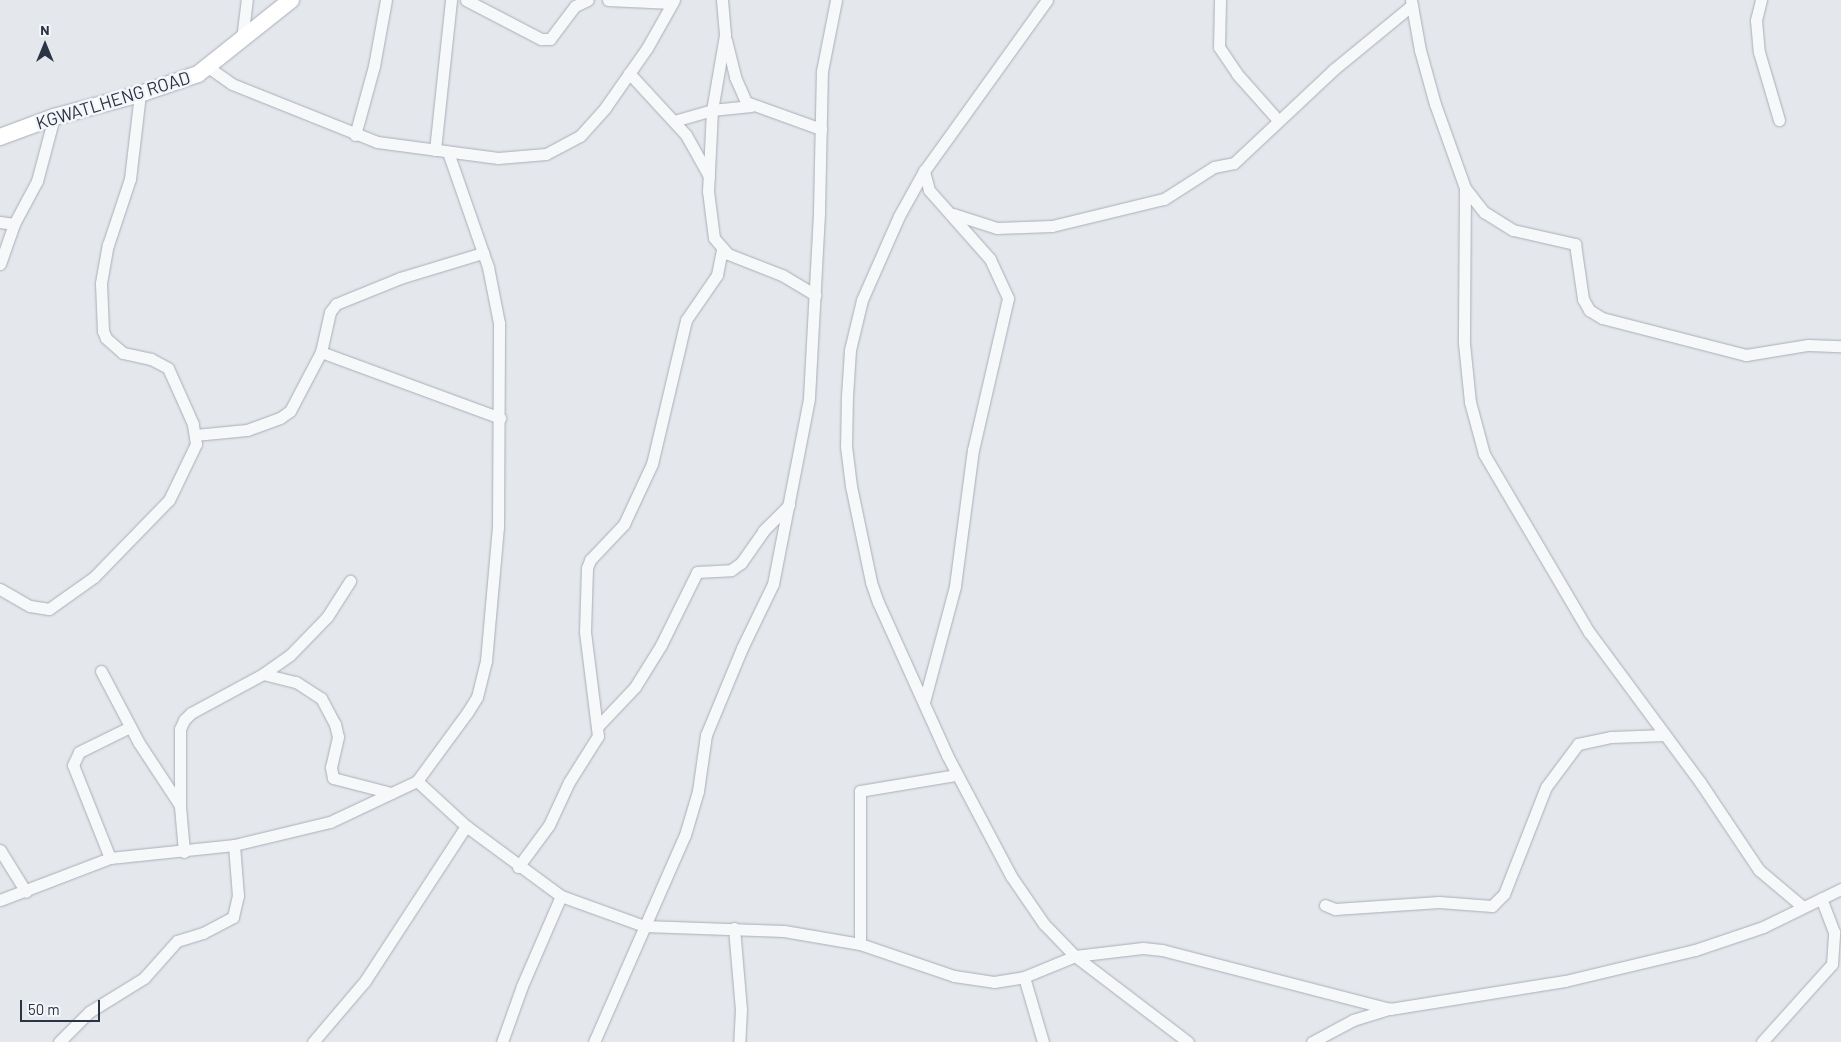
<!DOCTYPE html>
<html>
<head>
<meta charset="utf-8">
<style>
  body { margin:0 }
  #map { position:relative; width:1841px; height:1042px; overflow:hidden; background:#e4e7ec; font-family:Barlow,sans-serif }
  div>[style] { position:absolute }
  .roads { filter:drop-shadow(0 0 1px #a9aeb7) drop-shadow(0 0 1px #a9aeb7) }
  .street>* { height:11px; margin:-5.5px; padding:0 5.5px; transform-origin:5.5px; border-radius:5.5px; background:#f7f8fa }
  .secondary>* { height:16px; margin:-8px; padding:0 8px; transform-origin:8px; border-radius:8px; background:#fff }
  span { translate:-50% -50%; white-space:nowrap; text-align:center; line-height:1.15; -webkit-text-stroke:5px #f4f6f9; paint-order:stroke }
  .street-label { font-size:18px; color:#2b3445 }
  .north { position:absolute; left:20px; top:20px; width:50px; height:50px; -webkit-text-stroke:4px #f4f6f9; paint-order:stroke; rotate:0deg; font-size:14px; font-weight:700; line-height:20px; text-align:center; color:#2b3445 }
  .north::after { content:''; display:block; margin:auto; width:18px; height:22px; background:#2b3445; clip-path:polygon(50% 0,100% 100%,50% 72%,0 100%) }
  .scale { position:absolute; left:20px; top:1000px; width:80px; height:22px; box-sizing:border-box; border:2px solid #2b3445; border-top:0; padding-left:6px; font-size:15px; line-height:18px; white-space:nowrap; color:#2b3445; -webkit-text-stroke:4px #f4f6f9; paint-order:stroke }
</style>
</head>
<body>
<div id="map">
  <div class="roads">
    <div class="street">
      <div style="left:466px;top:0;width:85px;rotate:27.5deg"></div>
      <div style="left:541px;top:39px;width:9px"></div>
      <div style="left:550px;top:39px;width:41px;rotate:-52.9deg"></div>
      <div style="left:575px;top:6px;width:14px;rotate:-25deg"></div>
      <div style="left:608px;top:0;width:64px;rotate:2.7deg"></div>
      <div style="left:722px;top:0;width:35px;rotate:85deg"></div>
      <div style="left:725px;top:35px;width:76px;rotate:99.8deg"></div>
      <div style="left:712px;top:110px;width:81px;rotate:92.8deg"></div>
      <div style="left:708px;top:191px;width:47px;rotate:82.7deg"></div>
      <div style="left:714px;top:238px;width:21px;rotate:49deg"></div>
      <div style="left:728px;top:254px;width:58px;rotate:21.3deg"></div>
      <div style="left:782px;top:275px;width:39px;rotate:31deg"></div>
      <div style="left:1047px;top:0;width:211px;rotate:125.7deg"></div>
      <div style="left:924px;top:171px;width:51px;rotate:119.1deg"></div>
      <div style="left:899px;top:216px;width:92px;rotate:113.8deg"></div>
      <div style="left:862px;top:300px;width:51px;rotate:103.5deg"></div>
      <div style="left:850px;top:350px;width:46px;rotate:93.7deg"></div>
      <div style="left:847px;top:396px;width:50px;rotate:91.1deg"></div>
      <div style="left:846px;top:446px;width:40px;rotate:82.9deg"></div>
      <div style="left:851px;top:486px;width:98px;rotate:78.2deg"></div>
      <div style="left:871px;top:582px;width:21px;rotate:71deg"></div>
      <div style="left:878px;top:602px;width:168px;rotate:65.7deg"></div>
      <div style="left:947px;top:755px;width:137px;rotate:62.1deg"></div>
      <div style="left:1011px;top:876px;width:58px;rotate:55.5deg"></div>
      <div style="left:1044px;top:924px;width:45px;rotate:45.9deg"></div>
      <div style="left:1075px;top:956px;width:142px;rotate:37.3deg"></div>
      <div style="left:1220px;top:0;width:47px;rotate:91.2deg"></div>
      <div style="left:1219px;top:47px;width:32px;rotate:56deg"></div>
      <div style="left:1237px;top:74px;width:62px;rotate:48.3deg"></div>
      <div style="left:1411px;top:0;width:51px;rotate:79.8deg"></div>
      <div style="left:1420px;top:50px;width:56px;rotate:74.5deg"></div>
      <div style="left:1435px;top:104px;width:89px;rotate:70.3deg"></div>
      <div style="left:1465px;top:188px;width:155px;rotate:90.4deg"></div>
      <div style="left:1464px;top:343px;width:59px;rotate:84.2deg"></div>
      <div style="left:1470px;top:402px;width:54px;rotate:74.9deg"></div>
      <div style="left:1484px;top:454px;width:207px;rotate:59.5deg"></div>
      <div style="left:1589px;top:632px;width:187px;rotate:53.5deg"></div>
      <div style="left:1700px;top:782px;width:106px;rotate:56.2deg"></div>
      <div style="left:1759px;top:870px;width:57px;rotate:40.1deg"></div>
      <div style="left:1761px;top:0;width:21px;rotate:104deg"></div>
      <div style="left:1756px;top:20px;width:32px;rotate:85deg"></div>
      <div style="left:1759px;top:52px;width:71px;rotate:73.6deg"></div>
      <div style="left:242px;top:39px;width:39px;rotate:-83deg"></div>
      <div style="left:726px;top:40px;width:38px;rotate:76deg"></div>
      <div style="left:735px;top:77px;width:27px;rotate:66deg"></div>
      <div style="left:746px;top:102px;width:80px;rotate:19.8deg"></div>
      <div style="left:208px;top:67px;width:29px;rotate:35deg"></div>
      <div style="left:232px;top:84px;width:156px;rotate:21.8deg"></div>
      <div style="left:377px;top:142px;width:122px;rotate:7.5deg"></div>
      <div style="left:498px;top:158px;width:48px;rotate:-4.8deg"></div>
      <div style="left:546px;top:154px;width:38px;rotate:-28deg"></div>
      <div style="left:580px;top:136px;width:38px;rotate:-48deg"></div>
      <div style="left:605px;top:108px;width:73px;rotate:-55deg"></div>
      <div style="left:647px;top:48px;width:55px;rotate:-60.6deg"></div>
      <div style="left:629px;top:73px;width:84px;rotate:47.4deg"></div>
      <div style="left:686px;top:135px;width:47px;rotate:60.7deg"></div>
      <div style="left:674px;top:121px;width:40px;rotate:-16deg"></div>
      <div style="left:712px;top:110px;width:39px;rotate:-6deg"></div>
      <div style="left:355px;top:135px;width:72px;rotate:-74.6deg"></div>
      <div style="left:374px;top:66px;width:67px;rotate:-79.7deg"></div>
      <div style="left:435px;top:150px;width:151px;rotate:-83.9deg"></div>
      <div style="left:1465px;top:188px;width:31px;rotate:52deg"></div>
      <div style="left:1484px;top:212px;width:34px;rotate:32deg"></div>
      <div style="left:1513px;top:230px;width:64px;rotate:12.7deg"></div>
      <div style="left:1575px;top:244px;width:56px;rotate:81.7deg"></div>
      <div style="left:1583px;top:299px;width:13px;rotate:61deg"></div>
      <div style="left:1589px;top:310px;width:15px;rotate:32deg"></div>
      <div style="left:1602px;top:318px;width:149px;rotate:14.4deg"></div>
      <div style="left:1746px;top:355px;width:63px;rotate:-9.2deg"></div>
      <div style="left:1808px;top:345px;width:33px;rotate:2deg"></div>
      <div style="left:953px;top:214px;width:46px;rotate:17.7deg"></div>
      <div style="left:997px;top:228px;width:55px;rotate:-2.1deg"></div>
      <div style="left:1052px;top:226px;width:115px;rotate:-13.6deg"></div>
      <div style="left:1164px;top:199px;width:59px;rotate:-32.6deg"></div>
      <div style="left:1214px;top:167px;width:20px;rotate:-11deg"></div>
      <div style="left:1234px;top:163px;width:136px;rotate:-43.2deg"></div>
      <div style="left:1333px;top:70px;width:102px;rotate:-39.4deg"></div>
      <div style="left:0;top:222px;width:14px;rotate:8deg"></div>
      <div style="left:0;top:264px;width:42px;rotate:-70.7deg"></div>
      <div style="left:14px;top:224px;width:49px;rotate:-61.9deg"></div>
      <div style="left:37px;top:181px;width:66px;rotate:-75.1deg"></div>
      <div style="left:321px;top:352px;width:191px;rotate:20.2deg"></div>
      <div style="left:195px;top:435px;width:52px;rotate:-5.5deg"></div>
      <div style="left:247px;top:430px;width:35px;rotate:-20deg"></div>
      <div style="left:280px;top:418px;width:12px;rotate:-35deg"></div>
      <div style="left:290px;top:411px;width:67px;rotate:-62.3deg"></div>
      <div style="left:321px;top:352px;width:41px;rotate:-77.3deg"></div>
      <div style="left:330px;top:312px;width:10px;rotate:-53deg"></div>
      <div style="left:336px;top:304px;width:69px;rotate:-22.1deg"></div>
      <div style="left:400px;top:278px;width:87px;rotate:-16.8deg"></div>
      <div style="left:0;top:589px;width:34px;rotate:30deg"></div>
      <div style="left:30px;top:606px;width:19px;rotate:9deg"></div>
      <div style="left:49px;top:609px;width:55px;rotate:-35.4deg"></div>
      <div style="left:94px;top:577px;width:107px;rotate:-45.8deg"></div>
      <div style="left:169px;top:500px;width:62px;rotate:-64.3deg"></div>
      <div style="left:196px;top:444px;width:20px;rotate:-99deg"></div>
      <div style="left:193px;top:424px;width:61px;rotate:-114.1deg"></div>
      <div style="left:168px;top:368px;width:19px;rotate:-152deg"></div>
      <div style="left:151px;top:359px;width:29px;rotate:-168deg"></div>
      <div style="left:123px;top:353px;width:23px;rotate:-139deg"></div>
      <div style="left:106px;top:338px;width:8px;rotate:-113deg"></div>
      <div style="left:103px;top:331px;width:48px;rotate:-92.4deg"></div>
      <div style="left:101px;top:283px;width:39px;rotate:-80deg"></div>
      <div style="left:108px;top:245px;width:70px;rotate:-71.6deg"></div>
      <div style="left:130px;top:179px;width:86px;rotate:-83.3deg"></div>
      <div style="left:101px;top:671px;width:81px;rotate:62.2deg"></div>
      <div style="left:139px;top:743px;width:73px;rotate:56.7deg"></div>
      <div style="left:263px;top:674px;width:34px;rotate:14deg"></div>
      <div style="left:296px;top:682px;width:30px;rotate:33deg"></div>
      <div style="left:321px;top:698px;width:30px;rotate:62deg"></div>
      <div style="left:335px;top:724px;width:13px;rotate:77deg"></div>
      <div style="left:338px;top:737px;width:31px;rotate:103deg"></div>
      <div style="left:331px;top:767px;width:11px;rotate:80deg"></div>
      <div style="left:333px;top:778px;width:60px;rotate:14.5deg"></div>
      <div style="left:924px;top:702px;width:120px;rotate:-75deg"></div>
      <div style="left:955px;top:586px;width:137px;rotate:-82.5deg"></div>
      <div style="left:973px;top:450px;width:156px;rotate:-77deg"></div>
      <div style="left:1008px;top:298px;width:43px;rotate:-114.8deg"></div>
      <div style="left:990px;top:259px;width:92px;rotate:-131.5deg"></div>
      <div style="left:929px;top:190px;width:20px;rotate:-105deg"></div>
      <div style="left:599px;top:725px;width:52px;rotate:-46.5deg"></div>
      <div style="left:635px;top:687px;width:49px;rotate:-58.2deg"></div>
      <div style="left:661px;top:645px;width:81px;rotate:-63.7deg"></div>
      <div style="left:697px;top:572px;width:34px;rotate:-3deg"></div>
      <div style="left:731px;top:570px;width:12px;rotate:-35deg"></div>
      <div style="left:741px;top:563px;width:39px;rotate:-55deg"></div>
      <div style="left:763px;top:531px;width:37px;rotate:-45deg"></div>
      <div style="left:417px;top:781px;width:67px;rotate:42.6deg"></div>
      <div style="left:466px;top:826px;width:118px;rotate:36.4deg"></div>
      <div style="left:561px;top:896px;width:88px;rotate:19.9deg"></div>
      <div style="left:644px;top:926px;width:140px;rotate:2deg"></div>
      <div style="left:784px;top:931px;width:77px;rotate:9.7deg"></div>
      <div style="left:860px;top:944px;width:99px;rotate:18.8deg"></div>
      <div style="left:954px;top:976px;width:40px;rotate:8.5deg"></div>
      <div style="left:994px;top:982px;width:30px;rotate:-9deg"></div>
      <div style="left:1024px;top:977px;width:55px;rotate:-22.4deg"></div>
      <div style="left:1075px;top:956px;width:68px;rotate:-6.7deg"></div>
      <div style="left:1143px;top:948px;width:19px;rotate:6deg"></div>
      <div style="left:1162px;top:950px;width:236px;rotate:14.5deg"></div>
      <div style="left:0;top:850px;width:49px;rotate:58.2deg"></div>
      <div style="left:184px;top:852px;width:46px;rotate:-95deg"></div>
      <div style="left:180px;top:806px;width:77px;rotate:-90deg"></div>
      <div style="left:180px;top:729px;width:10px;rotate:-66deg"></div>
      <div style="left:184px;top:720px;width:10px;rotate:-45deg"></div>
      <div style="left:191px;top:713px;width:82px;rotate:-28.4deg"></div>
      <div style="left:263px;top:674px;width:33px;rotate:-35deg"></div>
      <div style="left:290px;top:655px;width:53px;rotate:-45.8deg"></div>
      <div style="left:327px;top:617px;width:43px;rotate:-57.4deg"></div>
      <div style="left:110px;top:858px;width:100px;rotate:-111.7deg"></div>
      <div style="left:73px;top:765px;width:14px;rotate:-65deg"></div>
      <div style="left:79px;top:752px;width:57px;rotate:-26.1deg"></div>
      <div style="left:518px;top:867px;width:52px;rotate:-53.6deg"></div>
      <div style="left:549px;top:825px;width:47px;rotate:-65.1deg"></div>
      <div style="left:569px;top:782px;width:54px;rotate:-57.8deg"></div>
      <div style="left:598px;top:736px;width:105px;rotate:-97.1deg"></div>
      <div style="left:585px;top:632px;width:64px;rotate:-88.2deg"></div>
      <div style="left:587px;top:568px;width:9px;rotate:-69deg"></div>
      <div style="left:590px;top:560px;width:50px;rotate:-46.6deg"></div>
      <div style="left:624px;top:524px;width:66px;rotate:-65deg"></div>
      <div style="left:652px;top:464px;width:148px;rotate:-76.7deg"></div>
      <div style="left:686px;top:320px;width:55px;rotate:-55.4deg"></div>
      <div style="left:717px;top:275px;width:26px;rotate:-79deg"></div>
      <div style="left:0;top:900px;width:118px;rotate:-20.9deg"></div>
      <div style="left:110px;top:858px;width:125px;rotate:-6deg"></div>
      <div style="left:234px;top:845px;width:99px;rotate:-13.5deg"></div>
      <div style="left:330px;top:822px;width:96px;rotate:-25.2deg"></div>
      <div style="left:417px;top:781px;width:84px;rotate:-53.7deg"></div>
      <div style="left:467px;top:713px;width:19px;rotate:-58deg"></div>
      <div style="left:477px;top:697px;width:37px;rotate:-76deg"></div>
      <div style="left:486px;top:661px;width:135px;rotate:-84.9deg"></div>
      <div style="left:498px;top:527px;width:204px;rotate:-89.7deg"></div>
      <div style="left:499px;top:323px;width:57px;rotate:-101.1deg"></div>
      <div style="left:488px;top:267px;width:122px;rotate:-109.2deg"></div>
      <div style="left:1325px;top:905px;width:11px;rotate:22deg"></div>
      <div style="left:1335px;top:909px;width:104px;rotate:-3.9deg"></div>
      <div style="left:1439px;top:902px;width:53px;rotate:4.3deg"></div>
      <div style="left:1492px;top:906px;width:17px;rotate:-45deg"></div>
      <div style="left:1504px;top:894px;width:115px;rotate:-68.6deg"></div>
      <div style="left:1546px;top:787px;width:54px;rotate:-53.3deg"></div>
      <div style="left:1578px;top:744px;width:34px;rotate:-12deg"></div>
      <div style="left:1611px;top:737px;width:54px;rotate:-2.1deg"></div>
      <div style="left:734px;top:928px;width:81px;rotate:85.1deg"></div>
      <div style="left:741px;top:1009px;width:33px;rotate:93deg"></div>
      <div style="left:860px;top:944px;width:153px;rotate:-90deg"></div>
      <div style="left:860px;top:791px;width:97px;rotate:-9.5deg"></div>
      <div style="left:1024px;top:977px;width:68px;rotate:73.7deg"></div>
      <div style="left:59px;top:1042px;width:42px;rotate:-45deg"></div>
      <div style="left:89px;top:1012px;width:65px;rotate:-31.7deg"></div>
      <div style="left:144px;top:978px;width:50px;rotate:-48.3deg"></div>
      <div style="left:177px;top:941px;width:27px;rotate:-17deg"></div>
      <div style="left:203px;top:933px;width:34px;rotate:-28deg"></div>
      <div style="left:233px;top:917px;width:22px;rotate:-77deg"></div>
      <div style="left:238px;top:896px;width:51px;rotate:-94.5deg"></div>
      <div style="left:313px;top:1042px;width:80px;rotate:-49.6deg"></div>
      <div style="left:365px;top:981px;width:185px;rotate:-56.9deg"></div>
      <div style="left:502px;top:1042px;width:59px;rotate:-70.3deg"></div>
      <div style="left:522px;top:986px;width:98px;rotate:-66.6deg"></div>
      <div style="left:594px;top:1042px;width:226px;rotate:-66.3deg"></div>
      <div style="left:685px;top:835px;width:46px;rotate:-73.5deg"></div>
      <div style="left:698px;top:791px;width:57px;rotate:-81.9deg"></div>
      <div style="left:706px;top:735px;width:94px;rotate:-67.5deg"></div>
      <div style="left:742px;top:648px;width:71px;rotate:-64.2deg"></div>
      <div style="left:773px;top:584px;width:189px;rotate:-79deg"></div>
      <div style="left:809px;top:398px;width:187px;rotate:-86.9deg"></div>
      <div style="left:819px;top:211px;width:140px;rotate:-88.8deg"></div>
      <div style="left:822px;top:71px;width:72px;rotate:-78.8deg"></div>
      <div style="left:1312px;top:1042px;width:47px;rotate:-28.2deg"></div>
      <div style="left:1353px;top:1020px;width:39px;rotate:-17deg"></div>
      <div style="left:1390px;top:1009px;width:177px;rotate:-9.1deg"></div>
      <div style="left:1565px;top:981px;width:134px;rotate:-13.4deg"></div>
      <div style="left:1695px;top:950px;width:72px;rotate:-18.7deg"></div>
      <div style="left:1763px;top:927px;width:87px;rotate:-26deg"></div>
      <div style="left:1762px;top:1042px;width:105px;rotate:-48.1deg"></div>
      <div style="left:1832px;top:964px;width:32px;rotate:-86deg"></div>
      <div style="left:1834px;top:932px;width:36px;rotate:-111deg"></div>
    </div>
    <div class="secondary">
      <div style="left:0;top:137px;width:58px;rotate:-20.3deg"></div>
      <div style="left:54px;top:117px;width:89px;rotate:-15deg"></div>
      <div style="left:140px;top:94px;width:61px;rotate:-19deg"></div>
      <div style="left:198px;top:74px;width:119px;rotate:-38.5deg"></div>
    </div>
  </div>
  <div class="street-label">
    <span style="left:113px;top:100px;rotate:-17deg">KGWATLHENG ROAD</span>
  </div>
  <div class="north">N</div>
  <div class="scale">50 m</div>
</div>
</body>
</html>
